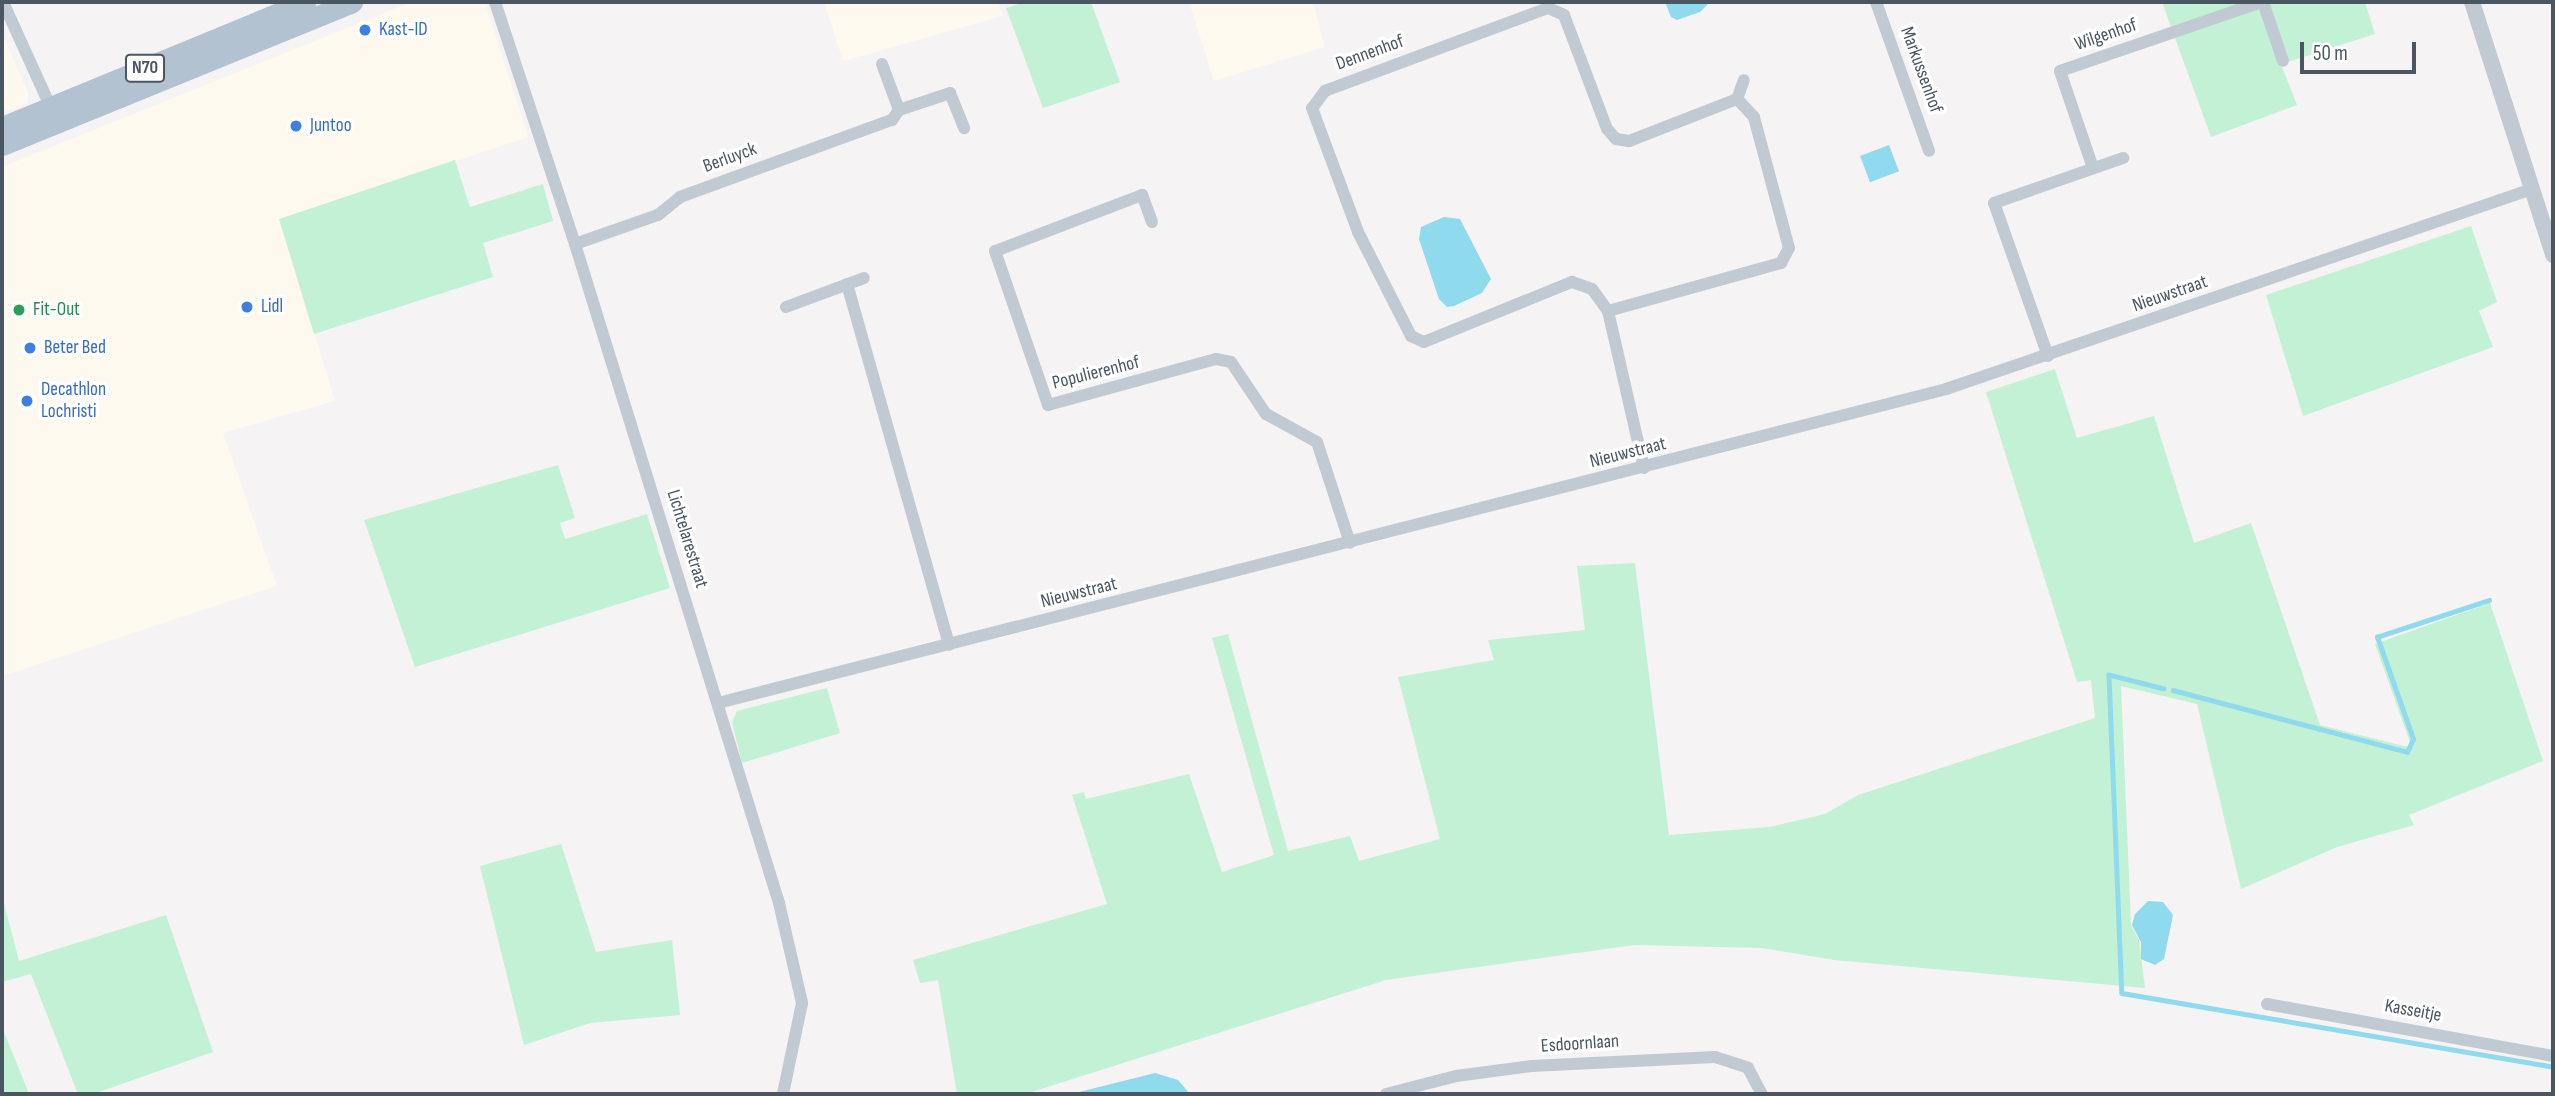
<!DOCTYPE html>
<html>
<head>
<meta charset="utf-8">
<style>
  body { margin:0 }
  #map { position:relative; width:2555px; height:1096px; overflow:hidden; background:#f5f3f3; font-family:"Sofia Sans Condensed",sans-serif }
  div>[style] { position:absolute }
  .commercial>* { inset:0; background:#fdf9ef }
  .green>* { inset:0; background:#c3f1d5 }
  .water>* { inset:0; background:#90daee; transform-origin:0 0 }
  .stream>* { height:4.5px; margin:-2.25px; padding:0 2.25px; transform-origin:2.25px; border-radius:2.25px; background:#90daee }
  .minor>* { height:12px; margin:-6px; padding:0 6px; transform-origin:6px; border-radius:6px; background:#c1cad2 }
  .tertiary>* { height:16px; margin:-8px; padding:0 8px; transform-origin:8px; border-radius:8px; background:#c1cad2 }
  .primary>* { height:21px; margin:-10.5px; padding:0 10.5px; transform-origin:10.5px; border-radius:10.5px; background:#b3c2d1 }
  .dots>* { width:19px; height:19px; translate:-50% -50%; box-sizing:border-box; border:4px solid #fff; border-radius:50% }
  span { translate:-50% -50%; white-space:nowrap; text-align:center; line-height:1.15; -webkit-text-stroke:7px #fff; paint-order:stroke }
  .shield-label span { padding:2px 5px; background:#fff; border:2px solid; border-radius:5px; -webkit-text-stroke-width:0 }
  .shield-label { font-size:18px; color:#4a5661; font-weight:700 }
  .shop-label { font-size:19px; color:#366cbe }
  .left { translate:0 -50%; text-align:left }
  .street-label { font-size:19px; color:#4a5661 }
  .leisure-label { font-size:19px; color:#27864d }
  .frame { position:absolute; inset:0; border:4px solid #4a5661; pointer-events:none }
  .scale { position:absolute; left:2300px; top:42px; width:116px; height:32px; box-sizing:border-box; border:4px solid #4a5661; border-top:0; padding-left:9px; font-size:21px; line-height:24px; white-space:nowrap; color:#4a5661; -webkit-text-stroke:5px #fff; paint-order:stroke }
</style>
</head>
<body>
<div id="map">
  <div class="commercial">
    <div style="clip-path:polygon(411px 2px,485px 2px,528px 137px,280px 220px,335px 401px,223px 433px,277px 586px,2px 676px,2px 167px)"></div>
    <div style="clip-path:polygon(824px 2px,998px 2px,1003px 16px,843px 61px)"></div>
    <div style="clip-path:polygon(1189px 2px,1313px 2px,1325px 47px,1214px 81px)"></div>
    <div style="clip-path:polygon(2px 32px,28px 93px,27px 103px,2px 113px)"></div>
  </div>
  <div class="green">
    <div style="clip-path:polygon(1024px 2px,1091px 2px,1120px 82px,1043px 108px,1006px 8px)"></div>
    <div style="clip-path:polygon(2162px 2px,2365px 2px,2375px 34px,2281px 64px,2297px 105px,2211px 137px)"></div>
    <div style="clip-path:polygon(455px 160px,470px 207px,543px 184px,553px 221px,483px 243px,493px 277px,314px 334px,279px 219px)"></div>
    <div style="clip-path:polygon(2471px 226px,2497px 302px,2479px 311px,2493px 347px,2303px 416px,2266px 295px)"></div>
    <div style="clip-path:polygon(2055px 369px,2077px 438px,2154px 416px,2194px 543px,2251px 523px,2320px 725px,2412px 748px,2375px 644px,2490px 603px,2543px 761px,2409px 815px,2414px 825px,2337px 847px,2241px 889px,2197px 704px,2121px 686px,2131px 925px,2139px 940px,2145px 988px,1834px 960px,1761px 948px,1634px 945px,1386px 980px,1025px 1094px,957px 1094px,938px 980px,920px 983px,913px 960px,1107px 904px,1072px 795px,1084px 792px,1086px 799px,1189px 774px,1222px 872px,1274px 855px,1212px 638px,1228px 634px,1288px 851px,1350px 836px,1359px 861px,1440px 839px,1398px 677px,1494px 660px,1488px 640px,1585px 630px,1577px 566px,1635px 563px,1669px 835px,1769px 827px,1825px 814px,1858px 795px,2095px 718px,2091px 680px,2077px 682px,1986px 392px)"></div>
    <div style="clip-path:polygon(558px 465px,575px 518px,560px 523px,565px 539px,647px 514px,670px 588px,415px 667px,364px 520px)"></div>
    <div style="clip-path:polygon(827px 688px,840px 733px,742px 763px,732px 722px,737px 711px)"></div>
    <div style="clip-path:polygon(561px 844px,596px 952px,672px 940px,680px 1015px,590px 1023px,524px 1045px,480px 866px)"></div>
    <div style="clip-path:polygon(2px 896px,19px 961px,166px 915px,213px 1052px,93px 1094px,78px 1094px,31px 974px,2px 982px)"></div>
    <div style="clip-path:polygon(2px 1027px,29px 1094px,2px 1094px)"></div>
  </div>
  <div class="water">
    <div style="clip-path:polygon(1665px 2px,1710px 2px,1700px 12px,1677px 20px,1671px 17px)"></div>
    <div style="left:1889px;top:145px;width:28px;height:31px;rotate:69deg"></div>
    <div style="clip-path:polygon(1444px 217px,1460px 219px,1491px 279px,1482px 293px,1454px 306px,1447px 307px,1439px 299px,1419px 239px,1421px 227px)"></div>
    <div style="clip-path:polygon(2148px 901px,2163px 902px,2173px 915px,2164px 959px,2155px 965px,2141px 959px,2141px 942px,2132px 925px,2135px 914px)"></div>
    <div style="clip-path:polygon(1155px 1073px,1178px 1080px,1190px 1094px,1071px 1094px)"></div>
  </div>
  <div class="stream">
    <div style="left:2164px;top:689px;width:57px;rotate:-165.7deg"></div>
    <div style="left:2109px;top:675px;width:318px;rotate:87.7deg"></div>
    <div style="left:2122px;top:993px;width:437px;rotate:9.7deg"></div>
    <div style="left:2173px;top:690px;width:242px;rotate:14.8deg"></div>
    <div style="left:2407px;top:752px;width:14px;rotate:-65deg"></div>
    <div style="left:2413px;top:739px;width:108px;rotate:-109.4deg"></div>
    <div style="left:2377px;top:637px;width:118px;rotate:-18.3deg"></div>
  </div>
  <div class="minor">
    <div style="left:3px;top:2px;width:121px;rotate:65.6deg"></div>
    <div style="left:495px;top:2px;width:255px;rotate:71.7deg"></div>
    <div style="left:575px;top:244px;width:690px;rotate:72.8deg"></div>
    <div style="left:779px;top:903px;width:103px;rotate:77deg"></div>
    <div style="left:802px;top:1003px;width:93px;rotate:101.8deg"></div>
    <div style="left:1876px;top:2px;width:158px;rotate:70.4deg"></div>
    <div style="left:2263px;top:2px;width:62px;rotate:71.3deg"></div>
    <div style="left:882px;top:64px;width:49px;rotate:69.7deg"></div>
    <div style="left:1737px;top:99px;width:20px;rotate:-70deg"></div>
    <div style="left:2093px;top:168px;width:102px;rotate:-108.8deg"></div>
    <div style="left:2060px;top:71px;width:213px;rotate:-18.9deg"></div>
    <div style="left:1152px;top:222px;width:29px;rotate:-110deg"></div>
    <div style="left:1142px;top:195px;width:157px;rotate:159.1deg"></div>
    <div style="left:995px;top:251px;width:163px;rotate:71deg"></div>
    <div style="left:1048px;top:405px;width:174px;rotate:-15.3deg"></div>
    <div style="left:1216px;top:359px;width:15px;rotate:11deg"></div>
    <div style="left:1231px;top:362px;width:63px;rotate:56.1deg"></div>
    <div style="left:1266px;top:414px;width:58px;rotate:28.8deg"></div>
    <div style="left:1317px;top:442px;width:106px;rotate:71.9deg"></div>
    <div style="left:575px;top:244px;width:88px;rotate:-19.3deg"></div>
    <div style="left:658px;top:215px;width:28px;rotate:-39deg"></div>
    <div style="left:680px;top:197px;width:226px;rotate:-20deg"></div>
    <div style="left:892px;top:120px;width:12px;rotate:-55deg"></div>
    <div style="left:899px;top:110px;width:54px;rotate:-18.4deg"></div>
    <div style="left:950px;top:93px;width:38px;rotate:68deg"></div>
    <div style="left:847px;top:284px;width:375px;rotate:74.2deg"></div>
    <div style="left:786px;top:307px;width:83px;rotate:-20.4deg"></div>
    <div style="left:1608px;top:311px;width:180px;rotate:-15.5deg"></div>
    <div style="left:1781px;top:263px;width:17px;rotate:-62deg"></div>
    <div style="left:1789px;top:248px;width:136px;rotate:-105deg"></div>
    <div style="left:1754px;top:117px;width:25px;rotate:-133deg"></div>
    <div style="left:1737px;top:99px;width:116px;rotate:158.7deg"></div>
    <div style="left:1629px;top:141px;width:13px;rotate:-171deg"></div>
    <div style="left:1616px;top:139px;width:13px;rotate:-132deg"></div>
    <div style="left:1607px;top:129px;width:122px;rotate:-110.7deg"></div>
    <div style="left:1564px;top:15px;width:17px;rotate:-156deg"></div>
    <div style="left:1548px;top:8px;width:238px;rotate:159.6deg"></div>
    <div style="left:1325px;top:91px;width:21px;rotate:127deg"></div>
    <div style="left:1312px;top:108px;width:132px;rotate:69.6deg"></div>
    <div style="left:1358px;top:232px;width:117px;rotate:63deg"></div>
    <div style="left:1411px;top:336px;width:14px;rotate:25deg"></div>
    <div style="left:1424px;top:342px;width:160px;rotate:-22.1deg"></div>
    <div style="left:1572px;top:282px;width:21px;rotate:19deg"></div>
    <div style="left:1592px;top:289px;width:27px;rotate:54deg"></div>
    <div style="left:1608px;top:311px;width:161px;rotate:77.1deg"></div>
    <div style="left:2048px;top:356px;width:162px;rotate:-109.4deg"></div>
    <div style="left:1994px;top:203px;width:137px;rotate:-19.2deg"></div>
    <div style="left:718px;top:703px;width:1268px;rotate:-14.34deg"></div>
    <div style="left:1946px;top:389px;width:619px;rotate:-18.84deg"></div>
    <div style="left:2267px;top:1004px;width:291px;rotate:10.3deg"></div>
    <div style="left:1386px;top:1094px;width:72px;rotate:-14.4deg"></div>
    <div style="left:1456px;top:1076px;width:77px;rotate:-7.5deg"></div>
    <div style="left:1532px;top:1066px;width:183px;rotate:-2.8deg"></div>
    <div style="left:1715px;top:1057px;width:35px;rotate:18deg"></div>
    <div style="left:1748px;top:1068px;width:30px;rotate:62deg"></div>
  </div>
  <div class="tertiary">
    <div style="left:2472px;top:2px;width:266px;rotate:72.2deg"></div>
  </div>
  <div class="primary">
    <div style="left:2px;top:127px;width:328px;rotate:-22.4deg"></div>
    <div style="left:2px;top:145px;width:378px;rotate:-22.2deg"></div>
  </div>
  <div class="dots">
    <div style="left:365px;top:30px;background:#3f7fe0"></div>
    <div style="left:296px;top:126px;background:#3f7fe0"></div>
    <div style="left:247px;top:307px;background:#3f7fe0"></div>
    <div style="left:19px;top:310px;background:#2e9e5b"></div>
    <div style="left:30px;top:348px;background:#3f7fe0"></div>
    <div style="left:27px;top:401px;background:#3f7fe0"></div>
  </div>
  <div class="shield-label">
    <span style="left:145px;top:68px">N70</span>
  </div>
  <div class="shop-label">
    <span class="left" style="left:379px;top:30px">Kast-ID</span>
    <span class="left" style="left:310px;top:126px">Juntoo</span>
    <span class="left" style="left:261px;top:307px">Lidl</span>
    <span class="left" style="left:44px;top:348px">Beter Bed</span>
    <span class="left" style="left:41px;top:401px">Decathlon<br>Lochristi</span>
  </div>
  <div class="street-label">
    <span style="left:2106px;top:35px;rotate:-19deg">Wilgenhof</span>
    <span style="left:1370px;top:53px;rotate:-20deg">Dennenhof</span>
    <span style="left:1921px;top:70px;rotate:70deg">Markussenhof</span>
    <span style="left:730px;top:158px;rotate:-20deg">Berluyck</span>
    <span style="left:2170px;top:294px;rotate:-19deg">Nieuwstraat</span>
    <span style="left:1096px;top:373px;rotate:-14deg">Populierenhof</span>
    <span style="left:1628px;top:453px;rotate:-14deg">Nieuwstraat</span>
    <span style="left:687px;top:539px;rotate:73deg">Lichtelarestraat</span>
    <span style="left:1079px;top:593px;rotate:-14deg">Nieuwstraat</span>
    <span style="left:2413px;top:1011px;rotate:10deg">Kasseitje</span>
    <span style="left:1580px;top:1044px;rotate:-4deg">Esdoornlaan</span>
  </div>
  <div class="leisure-label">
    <span class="left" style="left:33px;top:310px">Fit-Out</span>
  </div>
  <div class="frame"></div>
  <div class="scale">50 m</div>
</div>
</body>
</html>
